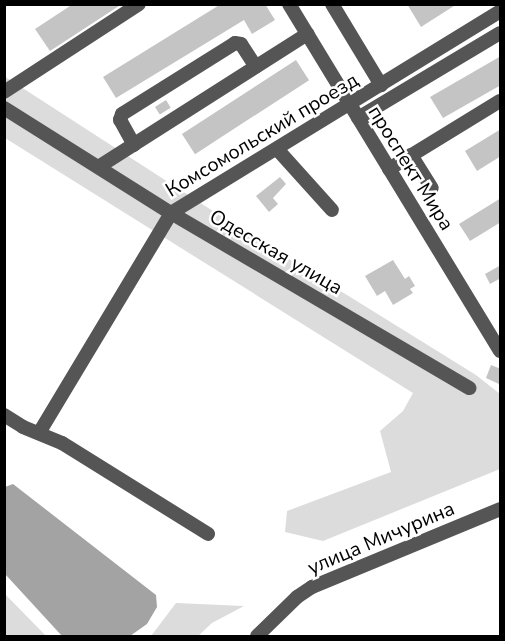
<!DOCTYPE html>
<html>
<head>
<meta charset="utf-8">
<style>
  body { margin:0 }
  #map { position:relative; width:505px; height:641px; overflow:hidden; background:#fff; font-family:"Nunito Sans",sans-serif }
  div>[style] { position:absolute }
  .green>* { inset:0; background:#dcdcdc }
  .water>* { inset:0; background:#a3a3a3 }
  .building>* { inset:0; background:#c4c4c4; transform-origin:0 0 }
  .minor>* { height:14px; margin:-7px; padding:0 7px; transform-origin:7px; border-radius:7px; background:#555 }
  span { translate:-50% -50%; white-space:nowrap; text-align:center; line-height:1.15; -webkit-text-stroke:5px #fff; paint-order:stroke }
  .street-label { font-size:20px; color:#000 }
  .frame { position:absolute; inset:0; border:6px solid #000; pointer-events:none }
</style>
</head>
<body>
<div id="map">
  <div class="green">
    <div style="clip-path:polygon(4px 76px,247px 233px,476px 375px,500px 394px,500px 469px,323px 541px,285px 532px,287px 511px,391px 472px,380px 431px,403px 411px,413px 393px,5px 138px)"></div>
    <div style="clip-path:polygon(5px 594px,46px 636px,5px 636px)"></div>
    <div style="clip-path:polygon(176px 603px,244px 606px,212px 623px,198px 636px,151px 636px)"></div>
  </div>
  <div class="water">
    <div style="clip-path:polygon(13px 484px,156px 595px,157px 607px,147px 624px,130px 636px,62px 636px,5px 574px,5px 487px)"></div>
  </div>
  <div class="building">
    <div style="clip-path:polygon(73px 4px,122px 4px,50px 51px,35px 29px)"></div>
    <div style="clip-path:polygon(221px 4px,265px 4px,275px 20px,252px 34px,244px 20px,116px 98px,103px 77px)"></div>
    <div style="clip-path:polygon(407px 4px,457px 4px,421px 27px)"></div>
    <div style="clip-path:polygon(501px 56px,501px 85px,443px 118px,430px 97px)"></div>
    <div style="left:296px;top:60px;width:24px;height:136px;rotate:57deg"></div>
    <div style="left:166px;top:100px;width:9px;height:13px;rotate:58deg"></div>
    <div style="clip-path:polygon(501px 129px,501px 156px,477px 171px,465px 151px)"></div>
    <div style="clip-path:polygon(280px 177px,286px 184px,273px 198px,278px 204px,269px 212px,256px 196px)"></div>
    <div style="clip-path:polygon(501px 198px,501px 222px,470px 241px,459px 224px)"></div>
    <div style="clip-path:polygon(393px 260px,405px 279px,409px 276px,415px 286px,410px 289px,413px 293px,393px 305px,385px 291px,377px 296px,365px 276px)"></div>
    <div style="clip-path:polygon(501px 265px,501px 278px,490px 284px,485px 274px)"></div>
    <div style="clip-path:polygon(491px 365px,501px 369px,501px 385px,486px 378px)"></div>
  </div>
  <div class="minor">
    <div style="left:289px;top:4px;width:406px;rotate:58.7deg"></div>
    <div style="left:332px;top:4px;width:95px;rotate:58.8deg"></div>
    <div style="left:4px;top:92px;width:161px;rotate:-33.1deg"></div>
    <div style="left:4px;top:108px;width:197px;rotate:32.2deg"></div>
    <div style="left:171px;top:213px;width:346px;rotate:30.4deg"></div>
    <div style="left:358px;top:118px;width:165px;rotate:-30.9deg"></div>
    <div style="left:134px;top:145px;width:29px;rotate:-119deg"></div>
    <div style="left:120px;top:120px;width:6px;rotate:-72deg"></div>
    <div style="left:122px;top:114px;width:133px;rotate:-32.1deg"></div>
    <div style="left:235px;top:43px;width:6px;rotate:9deg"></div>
    <div style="left:241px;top:44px;width:27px;rotate:57deg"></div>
    <div style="left:277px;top:149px;width:82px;rotate:48deg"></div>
    <div style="left:411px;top:155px;width:39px;rotate:58deg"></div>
    <div style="left:100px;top:166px;width:246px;rotate:-32.5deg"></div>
    <div style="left:389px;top:169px;width:130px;rotate:-31.5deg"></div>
    <div style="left:4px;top:415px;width:22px;rotate:32deg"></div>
    <div style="left:23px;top:427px;width:42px;rotate:22.3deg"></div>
    <div style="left:62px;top:443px;width:172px;rotate:31.9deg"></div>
    <div style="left:39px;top:433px;width:257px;rotate:-59deg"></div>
    <div style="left:171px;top:213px;width:386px;rotate:-31.5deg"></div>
    <div style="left:257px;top:636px;width:56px;rotate:-44.3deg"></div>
    <div style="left:297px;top:597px;width:18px;rotate:-34deg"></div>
    <div style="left:312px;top:587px;width:204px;rotate:-22.5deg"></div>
  </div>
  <div class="street-label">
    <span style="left:262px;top:135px;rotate:-31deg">Комсомольский проезд</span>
    <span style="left:411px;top:168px;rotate:58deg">проспект Мира</span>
    <span style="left:276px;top:252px;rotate:30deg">Одесская улица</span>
    <span style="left:381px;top:538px;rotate:-23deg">улица Мичурина</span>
  </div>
  <div class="frame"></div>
</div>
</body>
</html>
